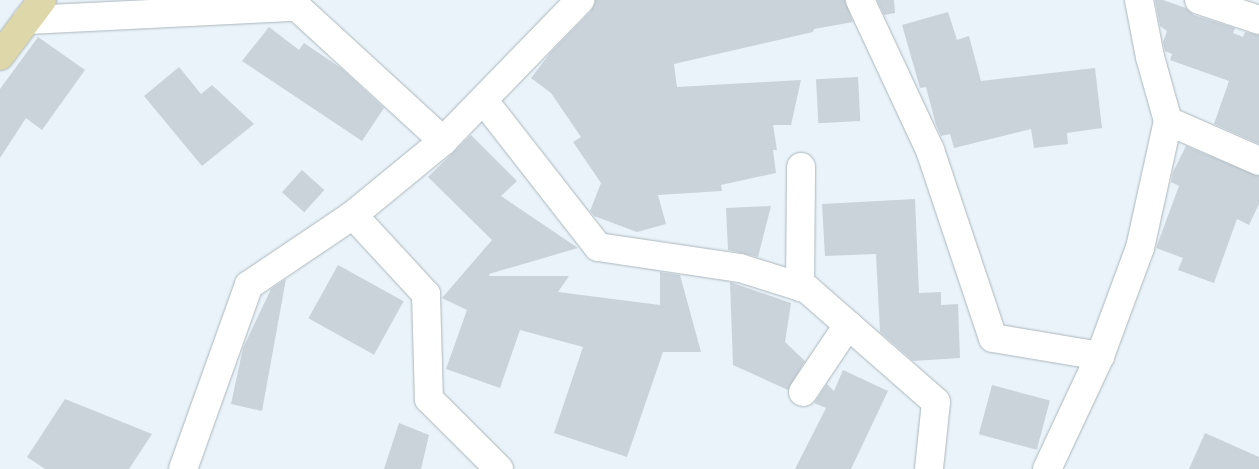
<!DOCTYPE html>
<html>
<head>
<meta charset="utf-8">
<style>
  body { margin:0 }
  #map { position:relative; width:1259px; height:469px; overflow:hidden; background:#e9f3f9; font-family:Mulish,sans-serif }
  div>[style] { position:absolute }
  .building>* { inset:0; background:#cad3da; transform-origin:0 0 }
  .roads { filter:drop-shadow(0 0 1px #acb6bc) drop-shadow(0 0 1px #acb6bc) }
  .street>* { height:28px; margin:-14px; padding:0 14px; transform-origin:14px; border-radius:14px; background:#fff }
  .primary>* { height:28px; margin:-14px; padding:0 14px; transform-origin:14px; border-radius:14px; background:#ded7aa }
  span { translate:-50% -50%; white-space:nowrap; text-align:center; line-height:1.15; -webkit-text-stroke:4px #fefefe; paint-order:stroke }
</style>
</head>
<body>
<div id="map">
  <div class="building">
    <div style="clip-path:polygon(595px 0,845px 0,853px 22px,814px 29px,813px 32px,674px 64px,677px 87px,801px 80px,791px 125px,773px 125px,777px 150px,773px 150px,776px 173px,721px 185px,722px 191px,658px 195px,666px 224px,637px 232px,594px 216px,590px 211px,601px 183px,573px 142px,581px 137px,551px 93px,531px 78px,551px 52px,591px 11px)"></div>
    <div style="clip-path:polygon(877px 0,894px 0,895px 13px,884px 15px)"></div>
    <div style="clip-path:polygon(1155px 0,1163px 0,1186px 8px,1194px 15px,1235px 28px,1233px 33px,1243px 37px,1245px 32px,1259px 35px,1259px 144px,1214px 124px,1229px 81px,1170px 60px,1172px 54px,1165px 51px,1163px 42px,1167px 31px,1160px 26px)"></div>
    <div style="clip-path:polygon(948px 12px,957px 40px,969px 36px,981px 81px,1095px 68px,1102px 128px,1067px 133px,1068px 144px,1034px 148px,1031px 129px,954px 148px,950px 134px,941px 136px,936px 125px,926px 87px,920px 88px,902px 25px)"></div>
    <div style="clip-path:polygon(269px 27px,299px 50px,304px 43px,341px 68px,384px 108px,362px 141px,242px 61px)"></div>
    <div style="clip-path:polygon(38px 37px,85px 70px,42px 130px,26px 118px,0 158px,0 89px)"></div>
    <div style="clip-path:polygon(179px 67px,201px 94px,212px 85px,254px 124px,202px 166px,144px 96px)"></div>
    <div style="left:858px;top:77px;width:44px;height:42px;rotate:87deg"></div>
    <div style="clip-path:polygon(471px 135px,517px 181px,501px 196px,578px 248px,489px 274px,490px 276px,569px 276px,558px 292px,660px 305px,660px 272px,680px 275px,701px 352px,663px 352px,627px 457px,554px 433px,583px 347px,520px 330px,500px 388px,446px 369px,467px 310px,442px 298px,492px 240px,428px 177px)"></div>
    <div style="clip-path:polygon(1186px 146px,1259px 176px,1259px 204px,1249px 225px,1237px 219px,1214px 283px,1178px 270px,1183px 258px,1156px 248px,1179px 186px,1171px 182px,1173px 172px)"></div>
    <div style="left:302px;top:170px;width:30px;height:30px;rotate:42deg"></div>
    <div style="clip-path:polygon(915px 199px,919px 293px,941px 292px,941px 305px,958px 304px,960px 358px,913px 361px,880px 332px,876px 254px,825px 256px,822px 204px)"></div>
    <div style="clip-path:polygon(771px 206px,758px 257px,728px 250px,726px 208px)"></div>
    <div style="left:338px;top:265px;width:75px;height:61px;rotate:29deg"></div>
    <div style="clip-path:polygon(286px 279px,262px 411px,231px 404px,243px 348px,271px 289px)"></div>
    <div style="clip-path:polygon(730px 282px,791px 303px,785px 342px,805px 361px,788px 390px,733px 365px)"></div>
    <div style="clip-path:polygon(843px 370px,888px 391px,851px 469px,795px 469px,826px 408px,814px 403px,827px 384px,834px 391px)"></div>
    <div style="left:992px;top:385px;width:60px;height:51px;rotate:15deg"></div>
    <div style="clip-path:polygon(65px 399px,152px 434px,129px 469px,45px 469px,27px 457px)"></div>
    <div style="clip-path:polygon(399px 423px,429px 435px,421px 469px,384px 469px)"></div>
    <div style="clip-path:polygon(1205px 433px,1259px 457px,1259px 469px,1189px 469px)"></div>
  </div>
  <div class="roads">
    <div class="street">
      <div style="left:860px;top:0;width:166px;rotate:65deg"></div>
      <div style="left:930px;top:150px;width:198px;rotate:71.5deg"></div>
      <div style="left:993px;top:338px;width:109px;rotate:9.5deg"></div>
      <div style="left:1100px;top:356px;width:125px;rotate:115.1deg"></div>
      <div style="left:1199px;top:0;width:63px;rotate:18.4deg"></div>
      <div style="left:27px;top:20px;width:270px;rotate:-2.8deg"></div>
      <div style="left:297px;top:7px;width:198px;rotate:42.5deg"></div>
      <div style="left:484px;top:101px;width:185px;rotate:52deg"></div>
      <div style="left:598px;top:247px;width:144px;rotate:8.4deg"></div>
      <div style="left:740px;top:268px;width:70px;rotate:17.4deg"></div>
      <div style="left:807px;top:289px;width:171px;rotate:41.2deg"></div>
      <div style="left:936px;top:402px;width:67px;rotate:96deg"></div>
      <div style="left:1168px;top:121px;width:99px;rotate:23.7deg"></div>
      <div style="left:353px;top:215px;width:108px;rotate:47.3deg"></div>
      <div style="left:426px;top:294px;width:105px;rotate:88.4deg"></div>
      <div style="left:429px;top:399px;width:99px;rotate:45deg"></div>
      <div style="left:800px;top:287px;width:120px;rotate:-89.5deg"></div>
      <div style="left:1100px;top:356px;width:115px;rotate:-69.7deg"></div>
      <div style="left:1140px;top:248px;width:130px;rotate:-77.6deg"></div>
      <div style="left:1168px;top:121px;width:66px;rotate:-105.7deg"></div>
      <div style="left:1150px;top:57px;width:58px;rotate:-100.9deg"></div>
      <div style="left:803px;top:392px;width:81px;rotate:-56.1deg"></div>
      <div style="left:183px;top:469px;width:195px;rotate:-70.3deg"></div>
      <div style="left:249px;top:285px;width:125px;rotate:-33.9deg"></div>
      <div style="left:353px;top:215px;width:117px;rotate:-39.4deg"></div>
      <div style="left:443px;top:141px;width:197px;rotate:-45.8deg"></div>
    </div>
    <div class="primary">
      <div style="left:0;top:56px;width:70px;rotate:-53.1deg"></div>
    </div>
  </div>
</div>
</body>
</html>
